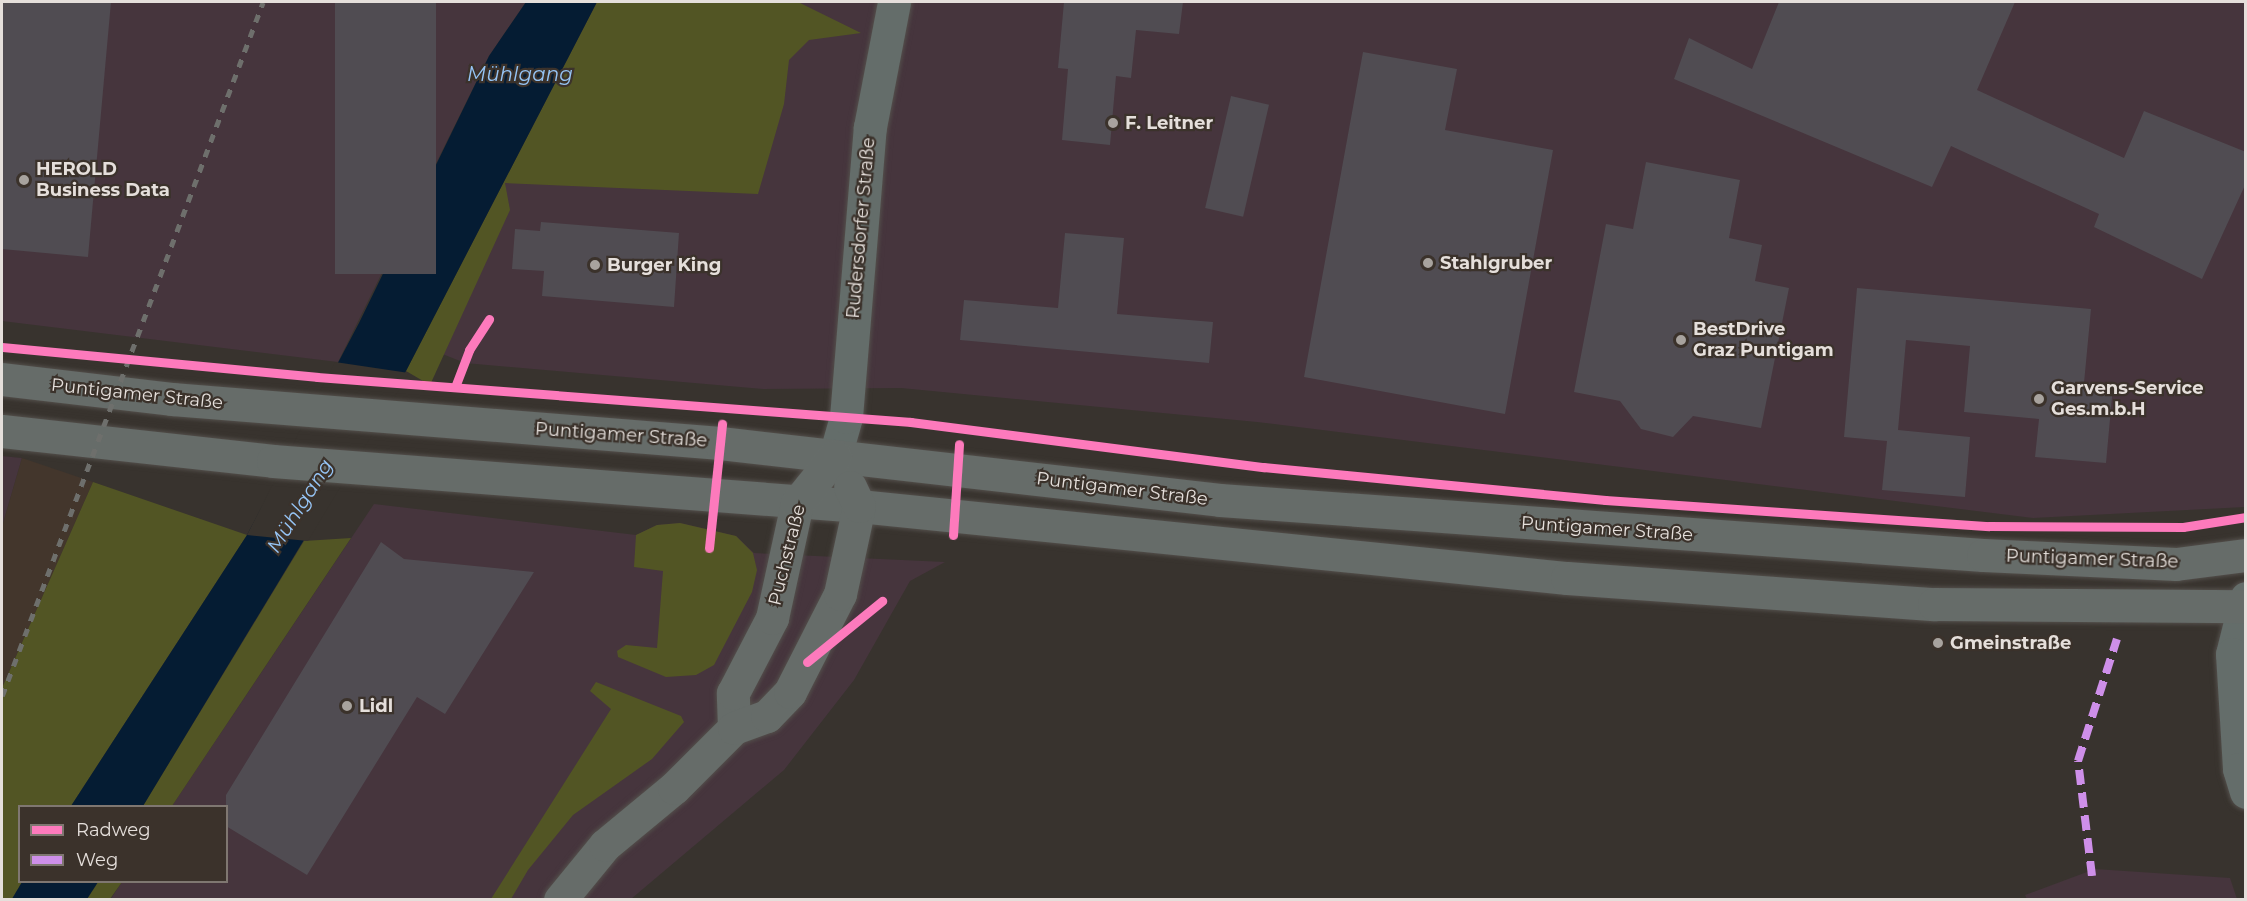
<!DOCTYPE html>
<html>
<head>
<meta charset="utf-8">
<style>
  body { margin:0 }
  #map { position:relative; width:2247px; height:901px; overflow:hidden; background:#38332e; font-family:Montserrat,sans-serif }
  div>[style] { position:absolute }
  .commercial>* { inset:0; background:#46353d }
  .built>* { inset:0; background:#43362c }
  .green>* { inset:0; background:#525524 }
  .water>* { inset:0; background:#051c33 }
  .pier>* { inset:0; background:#38332e }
  .building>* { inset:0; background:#504c52; transform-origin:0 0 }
  .roads { filter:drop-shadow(0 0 2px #534f4b) drop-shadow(0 0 2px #534f4b) }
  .minor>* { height:33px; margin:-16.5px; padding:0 16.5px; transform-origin:16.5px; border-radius:16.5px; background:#646d6a }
  .major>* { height:33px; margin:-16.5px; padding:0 16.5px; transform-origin:16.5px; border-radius:16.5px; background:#666c69 }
  .rail>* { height:4.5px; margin-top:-2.25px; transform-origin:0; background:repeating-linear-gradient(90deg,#6e6f6c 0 8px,transparent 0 16px) }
  .quiet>* { height:8px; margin-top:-4px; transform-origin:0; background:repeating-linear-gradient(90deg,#ce8fe9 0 15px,transparent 0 23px) }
  .cycleway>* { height:9px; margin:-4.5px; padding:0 4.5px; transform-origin:4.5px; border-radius:4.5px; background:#fd7abc }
  .dots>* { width:16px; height:16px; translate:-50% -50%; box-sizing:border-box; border:3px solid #3b322b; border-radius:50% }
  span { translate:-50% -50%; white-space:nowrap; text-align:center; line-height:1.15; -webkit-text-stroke:4.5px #3b322b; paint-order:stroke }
  .poi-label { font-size:18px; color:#e5dfdb; font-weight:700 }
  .left { translate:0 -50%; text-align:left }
  .street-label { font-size:18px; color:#e5dfdb }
  .water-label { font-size:20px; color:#96c5f6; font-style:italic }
  .frame { position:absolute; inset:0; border:3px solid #e5dfdb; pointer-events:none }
  .legend { position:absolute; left:18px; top:805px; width:210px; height:78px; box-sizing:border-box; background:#3b322b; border:2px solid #7f7771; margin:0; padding:8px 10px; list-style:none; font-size:18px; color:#e5dfdb }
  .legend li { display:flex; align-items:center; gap:12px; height:30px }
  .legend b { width:30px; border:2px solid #7f7771 }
</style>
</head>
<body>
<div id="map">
  <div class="commercial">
    <div style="clip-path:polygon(2px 2px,526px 2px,489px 56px,338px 362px,2px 321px)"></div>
    <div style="clip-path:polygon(597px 2px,2245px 2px,2245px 507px,2033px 518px,1257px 422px,901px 388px,763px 389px,465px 363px,420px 345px)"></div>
    <div style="clip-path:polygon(2px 456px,22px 458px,2px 527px)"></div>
    <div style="clip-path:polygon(374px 504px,636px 535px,657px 525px,680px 523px,736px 536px,754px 553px,945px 562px,910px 581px,854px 680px,784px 770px,631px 899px,110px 900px,122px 882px,226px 882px,226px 806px,172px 806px)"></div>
    <div style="clip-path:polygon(2095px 869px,2230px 878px,2237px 899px,2027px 899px,2025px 895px)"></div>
  </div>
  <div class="built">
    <div style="clip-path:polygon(22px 458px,93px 482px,2px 688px,2px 527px)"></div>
  </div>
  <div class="green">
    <div style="clip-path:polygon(597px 2px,798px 2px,861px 33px,809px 40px,789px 60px,784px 104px,758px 194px,505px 183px,510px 210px,430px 385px,406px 371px)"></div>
    <div style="clip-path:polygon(93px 482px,247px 535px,71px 806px,20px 806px,22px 882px,12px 899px,2px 900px,2px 688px)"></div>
    <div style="clip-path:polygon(680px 523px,736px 536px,753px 553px,757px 570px,752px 592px,714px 665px,696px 675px,666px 677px,618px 657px,617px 651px,626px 645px,657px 648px,663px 571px,634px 567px,636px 535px,657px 525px)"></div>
    <div style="clip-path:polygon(351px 538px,172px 806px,143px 806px,304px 541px)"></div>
    <div style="clip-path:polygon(596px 682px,681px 716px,684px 722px,652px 759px,573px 815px,528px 870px,511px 899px,491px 899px,611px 709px,590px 691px)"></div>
    <div style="clip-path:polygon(98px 882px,122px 882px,110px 899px,87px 899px)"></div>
  </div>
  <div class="water">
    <div style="clip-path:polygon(526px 2px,597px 2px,406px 371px,143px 806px,71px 806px,247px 535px,359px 323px,489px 56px)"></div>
    <div style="clip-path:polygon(22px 882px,98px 882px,87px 899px,12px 899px)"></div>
  </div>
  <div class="pier">
    <div style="clip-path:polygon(335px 362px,409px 373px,308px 541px,247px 535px)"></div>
  </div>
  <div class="building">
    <div style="clip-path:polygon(2px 2px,111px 2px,88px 257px,2px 249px)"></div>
    <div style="left:335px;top:2px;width:101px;height:272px"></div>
    <div style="clip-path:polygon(1064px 2px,1183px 2px,1179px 34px,1136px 30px,1131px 78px,1116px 76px,1110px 145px,1062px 140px,1068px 69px,1058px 68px)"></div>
    <div style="clip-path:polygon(1779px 2px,2015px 2px,1977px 90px,2124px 158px,2144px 111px,2246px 152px,2246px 183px,2202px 279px,2094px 227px,2099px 214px,1951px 146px,1932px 187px,1674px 79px,1689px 38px,1752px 69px)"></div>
    <div style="clip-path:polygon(1363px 52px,1457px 69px,1445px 130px,1553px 150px,1505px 414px,1304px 377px)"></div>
    <div style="left:1231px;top:96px;width:39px;height:115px;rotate:13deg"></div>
    <div style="clip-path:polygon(1646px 162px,1740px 180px,1729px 238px,1762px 245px,1755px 281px,1789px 288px,1761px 428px,1693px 416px,1673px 437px,1641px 429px,1620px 401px,1574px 392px,1606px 224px,1633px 229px)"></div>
    <div style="clip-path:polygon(541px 222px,679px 233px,674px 307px,542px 296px,544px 271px,512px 269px,515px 229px,540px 231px)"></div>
    <div style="clip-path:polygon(1065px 233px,1124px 238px,1117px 314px,1213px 322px,1209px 363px,960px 340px,964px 300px,1058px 308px)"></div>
    <div style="clip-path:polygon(1857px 288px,2091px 309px,2084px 383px,2113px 386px,2106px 463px,2035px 457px,2039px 419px,1964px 412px,1970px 346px,1906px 340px,1898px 430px,1970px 437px,1965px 497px,1882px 490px,1887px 441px,1844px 437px)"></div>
    <div style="clip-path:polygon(381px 542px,404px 559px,534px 572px,445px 714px,417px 697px,307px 875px,226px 826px,226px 795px)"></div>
  </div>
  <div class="roads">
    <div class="minor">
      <div style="left:835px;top:456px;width:41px;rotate:-74.2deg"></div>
      <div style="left:846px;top:417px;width:291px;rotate:-85.3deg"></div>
      <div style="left:870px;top:127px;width:127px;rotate:-79.1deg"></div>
      <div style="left:2246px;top:598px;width:58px;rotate:104deg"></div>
      <div style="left:2232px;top:654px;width:115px;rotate:86.5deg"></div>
      <div style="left:2239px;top:769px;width:24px;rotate:73deg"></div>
    </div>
    <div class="major">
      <div style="left:2px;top:379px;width:171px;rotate:6.7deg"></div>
      <div style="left:172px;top:399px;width:550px;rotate:4.59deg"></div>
      <div style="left:720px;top:443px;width:503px;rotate:6.5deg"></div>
      <div style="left:1220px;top:500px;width:765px;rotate:4.12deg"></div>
      <div style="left:1983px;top:555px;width:193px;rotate:2.7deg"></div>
      <div style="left:2176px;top:564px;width:71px;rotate:-7.3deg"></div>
      <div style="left:2px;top:431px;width:273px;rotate:6.3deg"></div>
      <div style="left:273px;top:461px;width:588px;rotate:4.39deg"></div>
      <div style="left:859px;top:506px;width:712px;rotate:5.81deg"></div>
      <div style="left:1567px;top:578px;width:368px;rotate:4.1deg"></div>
      <div style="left:1934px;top:604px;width:312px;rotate:0.4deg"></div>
      <div style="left:734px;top:728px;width:35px;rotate:-92deg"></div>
      <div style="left:733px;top:693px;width:85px;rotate:-62.5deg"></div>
      <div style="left:772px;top:618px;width:118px;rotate:-77.7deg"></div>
      <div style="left:797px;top:503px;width:60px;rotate:-51deg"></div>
      <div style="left:560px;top:900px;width:71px;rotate:-50.7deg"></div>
      <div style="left:605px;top:845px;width:89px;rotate:-39.6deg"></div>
      <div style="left:674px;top:788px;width:85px;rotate:-45deg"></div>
      <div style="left:734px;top:728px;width:35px;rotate:-20deg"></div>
      <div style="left:767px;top:716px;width:33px;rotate:-46deg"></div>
      <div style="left:790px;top:692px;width:110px;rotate:-63deg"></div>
      <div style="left:840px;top:594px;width:90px;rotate:-77.8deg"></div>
      <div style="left:859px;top:506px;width:21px;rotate:-115deg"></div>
    </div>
  </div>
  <div class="rail">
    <div style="left:2px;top:696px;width:741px;rotate:-69.39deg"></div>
  </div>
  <div class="quiet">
    <div style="left:2092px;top:876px;width:116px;rotate:-96.9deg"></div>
    <div style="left:2078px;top:761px;width:128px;rotate:-72.3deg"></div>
  </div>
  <div class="cycleway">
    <div style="left:2px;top:347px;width:316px;rotate:5.4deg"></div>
    <div style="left:317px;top:377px;width:596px;rotate:4.33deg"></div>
    <div style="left:911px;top:422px;width:355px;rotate:7.3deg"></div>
    <div style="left:1263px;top:467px;width:344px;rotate:5.5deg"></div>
    <div style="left:1605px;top:500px;width:385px;rotate:3.9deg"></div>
    <div style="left:1989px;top:526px;width:194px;rotate:0.3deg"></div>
    <div style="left:2183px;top:527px;width:64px;rotate:-9deg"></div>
    <div style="left:455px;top:387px;width:40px;rotate:-69deg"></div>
    <div style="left:469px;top:350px;width:37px;rotate:-57deg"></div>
    <div style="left:953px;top:535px;width:91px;rotate:-86.2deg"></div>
    <div style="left:709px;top:548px;width:125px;rotate:-84deg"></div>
    <div style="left:807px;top:662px;width:97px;rotate:-39.1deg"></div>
  </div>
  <div class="dots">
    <div style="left:1113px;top:123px;background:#a8a39e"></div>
    <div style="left:24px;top:180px;background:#a8a39e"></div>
    <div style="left:1428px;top:263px;background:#a8a39e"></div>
    <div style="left:595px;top:265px;background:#a8a39e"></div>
    <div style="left:1681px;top:340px;background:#a8a39e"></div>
    <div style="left:2039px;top:399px;background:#a8a39e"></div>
    <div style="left:1938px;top:643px;background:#a8a39e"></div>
    <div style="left:347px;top:706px;background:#a8a39e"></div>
  </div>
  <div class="poi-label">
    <span class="left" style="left:1125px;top:123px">F. Leitner</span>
    <span class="left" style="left:36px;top:180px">HEROLD<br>Business Data</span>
    <span class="left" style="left:1440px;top:263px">Stahlgruber</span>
    <span class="left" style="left:607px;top:265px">Burger King</span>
    <span class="left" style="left:1693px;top:340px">BestDrive<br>Graz Puntigam</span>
    <span class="left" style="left:2051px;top:399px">Garvens-Service<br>Ges.m.b.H</span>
    <span class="left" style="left:1950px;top:643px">Gmeinstraße</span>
    <span class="left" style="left:359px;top:706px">Lidl</span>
  </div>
  <div class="street-label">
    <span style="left:861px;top:228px;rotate:-85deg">Rudersdorfer Straße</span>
    <span style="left:137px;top:394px;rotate:6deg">Puntigamer Straße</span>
    <span style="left:621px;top:435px;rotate:4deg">Puntigamer Straße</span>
    <span style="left:1122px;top:489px;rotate:7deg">Puntigamer Straße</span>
    <span style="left:1607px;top:529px;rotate:4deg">Puntigamer Straße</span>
    <span style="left:787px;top:555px;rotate:-76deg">Puchstraße</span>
    <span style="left:2092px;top:559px;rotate:2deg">Puntigamer Straße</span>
  </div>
  <div class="water-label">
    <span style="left:520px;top:74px">Mühlgang</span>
    <span style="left:300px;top:506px;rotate:-58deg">Mühlgang</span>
  </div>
  <div class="frame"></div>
  <ul class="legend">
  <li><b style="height:8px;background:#fd7abc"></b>Radweg</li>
  <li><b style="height:8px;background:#ce8fe9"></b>Weg</li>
  </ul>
</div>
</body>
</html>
